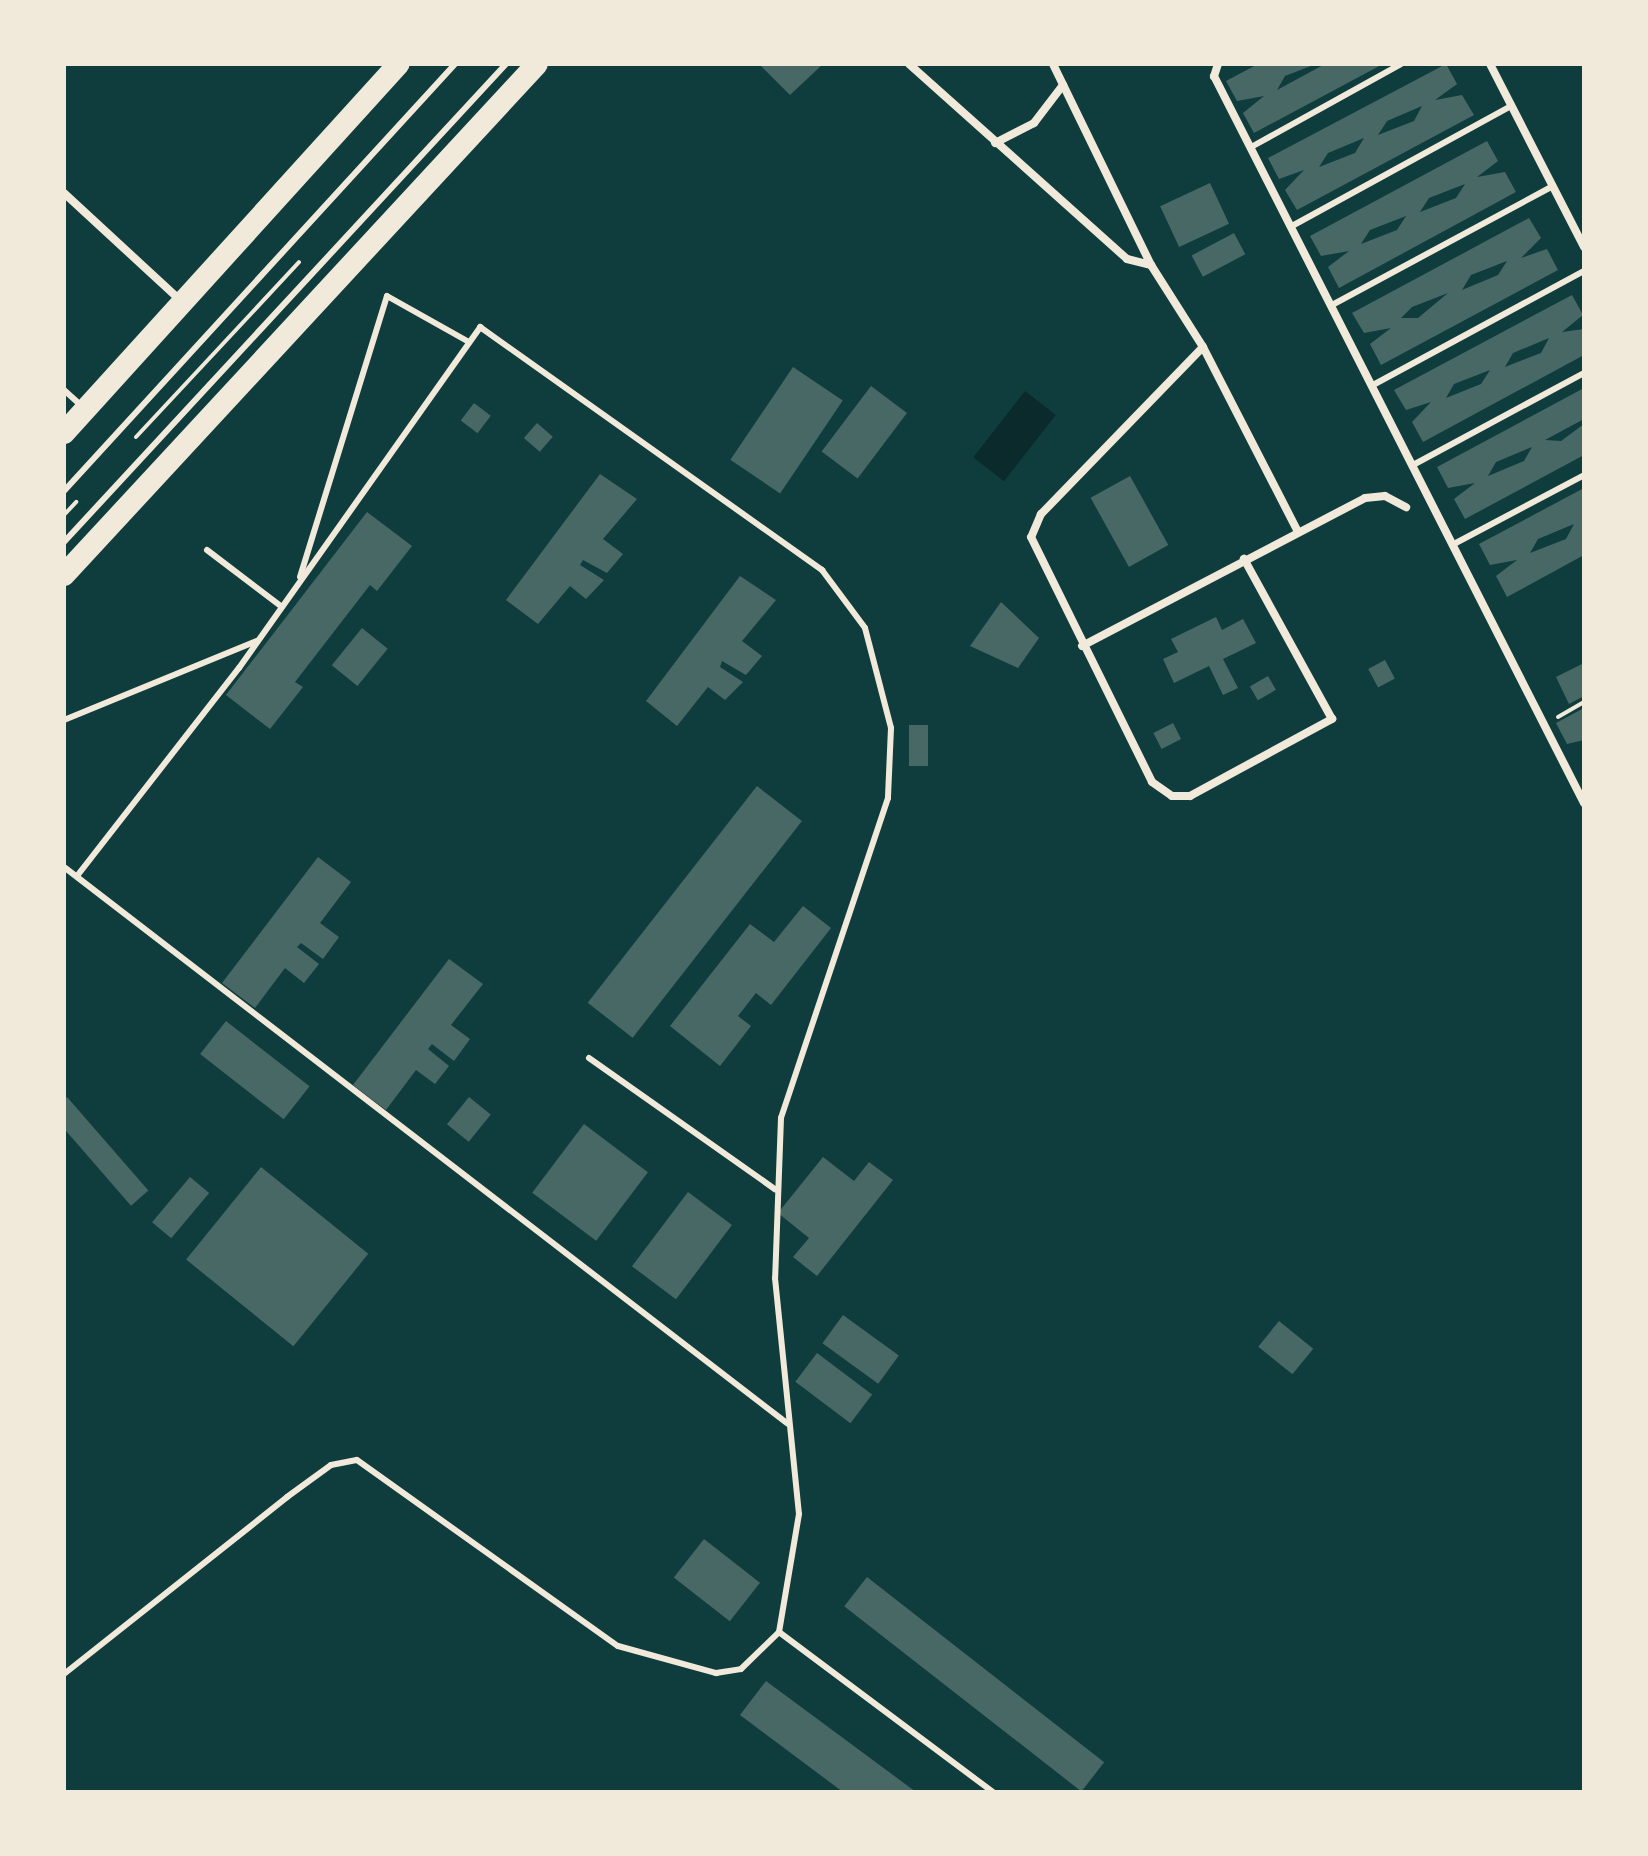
<!DOCTYPE html>
<html>
<head>
<meta charset="utf-8">
<style>
  body { margin:0 }
  #map { position:relative; width:1648px; height:1856px; overflow:hidden; background:#0f3d3e; font-family:Montserrat,sans-serif }
  div>[style] { position:absolute }
  .water>* { inset:0; background:#0a2a2b; transform-origin:0 0 }
  .building>* { inset:0; background:#486865; transform-origin:0 0 }
  .path>* { height:4px; margin:-2px; padding:0 2px; transform-origin:2px; border-radius:2px; background:#f1e9da }
  .service>* { height:6px; margin:-3px; padding:0 3px; transform-origin:3px; border-radius:3px; background:#f1e9da }
  .minor>* { height:8px; margin:-4px; padding:0 4px; transform-origin:4px; border-radius:4px; background:#f1e9da }
  .trunk>* { height:22px; margin:-11px; padding:0 11px; transform-origin:11px; border-radius:11px; background:#f1e9da }
  span { translate:-50% -50%; white-space:nowrap; text-align:center; line-height:1.15; -webkit-text-stroke:7px #f1e9da; paint-order:stroke }
  .frame { position:absolute; inset:0; border:66px solid #f1e9da; pointer-events:none }
</style>
</head>
<body>
<div id="map">
  <div class="water">
    <div style="left:1025px;top:391px;width:39px;height:84px;rotate:38deg"></div>
  </div>
  <div class="building">
    <div style="clip-path:polygon(759px 64px,823px 64px,790px 95px)"></div>
    <div style="clip-path:polygon(1258px 64px,1316px 64px,1285px 76px,1277px 90px,1325px 64px,1383px 64px,1254px 133px,1243px 113px,1264px 96px,1237px 101px,1226px 81px)"></div>
    <div style="clip-path:polygon(evenodd,1446px 64px,1457px 84px,1435px 100px,1462px 95px,1474px 115px,1297px 210px,1285px 190px,1304px 170px,1279px 179px,1268px 158px,1446px 64px,1422px 106px,1414px 121px,1378px 135px,1387px 121px,1422px 106px,1446px 64px,1364px 138px,1355px 153px,1319px 167px,1328px 153px,1364px 138px)"></div>
    <div style="clip-path:polygon(evenodd,1487px 141px,1498px 161px,1477px 177px,1505px 172px,1516px 192px,1339px 288px,1328px 267px,1349px 251px,1321px 256px,1310px 236px,1487px 141px,1465px 184px,1456px 198px,1420px 212px,1429px 198px,1465px 184px,1487px 141px,1406px 216px,1397px 230px,1361px 244px,1370px 230px,1406px 216px)"></div>
    <div style="left:1210px;top:183px;width:45px;height:55px;rotate:65deg"></div>
    <div style="clip-path:polygon(evenodd,1529px 218px,1541px 238px,1521px 258px,1547px 249px,1558px 270px,1381px 365px,1370px 344px,1391px 328px,1364px 333px,1352px 313px,1529px 218px,1507px 261px,1498px 275px,1462px 290px,1471px 275px,1507px 261px,1529px 218px,1448px 293px,1418px 318px,1401px 318px,1412px 307px,1448px 293px)"></div>
    <div style="left:1234px;top:233px;width:24px;height:48px;rotate:62deg"></div>
    <div style="clip-path:polygon(evenodd,1572px 295px,1583px 315px,1562px 332px,1584px 329px,1584px 355px,1423px 442px,1412px 422px,1431px 402px,1406px 410px,1394px 390px,1572px 295px,1549px 338px,1541px 353px,1505px 367px,1513px 353px,1549px 338px,1572px 295px,1490px 370px,1481px 384px,1446px 398px,1454px 384px,1490px 370px)"></div>
    <div style="left:793px;top:367px;width:60px;height:112px;rotate:34deg"></div>
    <div style="left:871px;top:386px;width:45px;height:82px;rotate:37deg"></div>
    <div style="clip-path:polygon(evenodd,1584px 388px,1584px 419px,1545px 440px,1561px 441px,1584px 424px,1584px 455px,1465px 519px,1454px 499px,1475px 483px,1448px 488px,1437px 467px,1584px 388px,1532px 447px,1524px 461px,1488px 476px,1496px 462px,1532px 447px)"></div>
    <div style="left:474px;top:403px;width:21px;height:22px;rotate:37deg"></div>
    <div style="left:537px;top:423px;width:21px;height:20px;rotate:41deg"></div>
    <div style="clip-path:polygon(600px 474px,637px 499px,603px 539px,623px 554px,607px 573px,583px 560px,580px 565px,604px 580px,586px 599px,570px 586px,538px 624px,506px 600px)"></div>
    <div style="left:1130px;top:476px;width:79px;height:45px;rotate:61deg"></div>
    <div style="clip-path:polygon(evenodd,1584px 488px,1584px 555px,1507px 597px,1496px 576px,1517px 560px,1490px 565px,1479px 544px,1584px 488px,1574px 524px,1566px 539px,1530px 553px,1538px 539px,1574px 524px)"></div>
    <div style="clip-path:polygon(367px 512px,412px 546px,377px 591px,370px 585px,295px 682px,303px 687px,270px 729px,226px 695px)"></div>
    <div style="clip-path:polygon(740px 576px,776px 600px,742px 641px,762px 656px,746px 675px,722px 661px,720px 667px,743px 682px,725px 700px,708px 687px,677px 726px,646px 701px)"></div>
    <div style="clip-path:polygon(1001px 602px,1039px 638px,1018px 668px,970px 646px)"></div>
    <div style="clip-path:polygon(1216px 617px,1222px 630px,1243px 619px,1256px 643px,1223px 659px,1238px 688px,1223px 695px,1209px 666px,1174px 683px,1163px 659px,1178px 652px,1171px 639px)"></div>
    <div style="left:362px;top:628px;width:33px;height:48px;rotate:39deg"></div>
    <div style="left:1385px;top:660px;width:21px;height:19px;rotate:62deg"></div>
    <div style="clip-path:polygon(1584px 663px,1584px 696px,1569px 704px,1556px 677px)"></div>
    <div style="left:1268px;top:676px;width:16px;height:21px;rotate:60deg"></div>
    <div style="clip-path:polygon(1584px 708px,1584px 740px,1567px 744px,1556px 723px)"></div>
    <div style="left:1173px;top:723px;width:18px;height:22px;rotate:63deg"></div>
    <div style="left:909px;top:725px;width:19px;height:41px"></div>
    <div style="left:757px;top:786px;width:57px;height:275px;rotate:38deg"></div>
    <div style="clip-path:polygon(318px 857px,351px 882px,320px 923px,339px 937px,323px 959px,301px 943px,297px 947px,319px 964px,304px 983px,285px 968px,255px 1008px,222px 983px)"></div>
    <div style="clip-path:polygon(803px 906px,831px 928px,771px 1005px,756px 993px,738px 1016px,751px 1026px,720px 1066px,670px 1026px,750px 924px,774px 942px)"></div>
    <div style="clip-path:polygon(449px 959px,483px 984px,451px 1025px,470px 1039px,454px 1061px,432px 1044px,428px 1049px,449px 1066px,435px 1084px,416px 1070px,386px 1110px,353px 1085px)"></div>
    <div style="left:226px;top:1021px;width:106px;height:42px;rotate:38deg"></div>
    <div style="left:67px;top:1097px;width:124px;height:23px;rotate:49deg"></div>
    <div style="left:469px;top:1097px;width:28px;height:35px;rotate:39deg"></div>
    <div style="left:584px;top:1124px;width:80px;height:86px;rotate:37deg"></div>
    <div style="clip-path:polygon(823px 1157px,854px 1181px,869px 1162px,893px 1180px,817px 1276px,793px 1257px,809px 1238px,778px 1213px)"></div>
    <div style="left:261px;top:1167px;width:138px;height:119px;rotate:39deg"></div>
    <div style="left:190px;top:1177px;width:25px;height:59px;rotate:40deg"></div>
    <div style="left:688px;top:1192px;width:55px;height:93px;rotate:37deg"></div>
    <div style="left:843px;top:1315px;width:69px;height:35px;rotate:36deg"></div>
    <div style="left:1279px;top:1321px;width:44px;height:33px;rotate:39deg"></div>
    <div style="left:817px;top:1353px;width:69px;height:36px;rotate:37deg"></div>
    <div style="left:704px;top:1539px;width:71px;height:49px;rotate:38deg"></div>
    <div style="left:867px;top:1577px;width:301px;height:37px;rotate:38deg"></div>
    <div style="clip-path:polygon(766px 1681px,916px 1792px,843px 1792px,740px 1715px)"></div>
  </div>
  <div class="path">
    <div style="left:136px;top:437px;width:239px;rotate:-47deg"></div>
    <div style="left:64px;top:515px;width:18px;rotate:-47deg"></div>
    <div style="left:1558px;top:717px;width:30px;rotate:-30deg"></div>
  </div>
  <div class="service">
    <div style="left:1253px;top:146px;width:169px;rotate:-29deg"></div>
    <div style="left:1292px;top:226px;width:250px;rotate:-28.7deg"></div>
    <div style="left:1332px;top:305px;width:251px;rotate:-28.3deg"></div>
    <div style="left:1373px;top:385px;width:240px;rotate:-28.4deg"></div>
    <div style="left:64px;top:390px;width:25px;rotate:42deg"></div>
    <div style="left:1413px;top:465px;width:194px;rotate:-28.3deg"></div>
    <div style="left:64px;top:491px;width:579px;rotate:-47.52deg"></div>
    <div style="left:64px;top:542px;width:651px;rotate:-47.24deg"></div>
    <div style="left:1452px;top:545px;width:149px;rotate:-27.9deg"></div>
    <div style="left:207px;top:550px;width:94px;rotate:37.2deg"></div>
    <div style="left:300px;top:577px;width:294px;rotate:-72.8deg"></div>
    <div style="left:387px;top:296px;width:94px;rotate:29.3deg"></div>
    <div style="left:64px;top:720px;width:209px;rotate:-22.3deg"></div>
    <div style="left:64px;top:867px;width:913px;rotate:37.57deg"></div>
    <div style="left:77px;top:876px;width:264px;rotate:-52.1deg"></div>
    <div style="left:239px;top:668px;width:418px;rotate:-54.7deg"></div>
    <div style="left:480px;top:327px;width:420px;rotate:35.4deg"></div>
    <div style="left:822px;top:570px;width:72px;rotate:53.4deg"></div>
    <div style="left:865px;top:628px;width:103px;rotate:75.4deg"></div>
    <div style="left:891px;top:728px;width:70px;rotate:92.5deg"></div>
    <div style="left:888px;top:798px;width:337px;rotate:108.5deg"></div>
    <div style="left:781px;top:1118px;width:160px;rotate:92.1deg"></div>
    <div style="left:775px;top:1278px;width:237px;rotate:84.2deg"></div>
    <div style="left:799px;top:1514px;width:120px;rotate:99.6deg"></div>
    <div style="left:779px;top:1632px;width:267px;rotate:36.8deg"></div>
    <div style="left:589px;top:1058px;width:228px;rotate:35.2deg"></div>
    <div style="left:64px;top:1674px;width:285px;rotate:-38.4deg"></div>
    <div style="left:287px;top:1497px;width:54px;rotate:-36deg"></div>
    <div style="left:331px;top:1465px;width:26px;rotate:-11deg"></div>
    <div style="left:357px;top:1460px;width:320px;rotate:35.5deg"></div>
    <div style="left:618px;top:1646px;width:102px;rotate:15.4deg"></div>
    <div style="left:716px;top:1673px;width:25px;rotate:-9deg"></div>
    <div style="left:741px;top:1669px;width:53px;rotate:-44.2deg"></div>
  </div>
  <div class="minor">
    <div style="left:909px;top:64px;width:292px;rotate:41.8deg"></div>
    <div style="left:1127px;top:259px;width:25px;rotate:14deg"></div>
    <div style="left:1151px;top:265px;width:224px;rotate:-116deg"></div>
    <div style="left:1218px;top:64px;width:13px;rotate:108deg"></div>
    <div style="left:1214px;top:76px;width:816px;rotate:63.03deg"></div>
    <div style="left:1490px;top:64px;width:206px;rotate:62.8deg"></div>
    <div style="left:995px;top:143px;width:44px;rotate:-27.1deg"></div>
    <div style="left:1034px;top:123px;width:48px;rotate:-52.7deg"></div>
    <div style="left:64px;top:193px;width:158px;rotate:42.7deg"></div>
    <div style="left:1151px;top:265px;width:97px;rotate:57.6deg"></div>
    <div style="left:1203px;top:347px;width:208px;rotate:62.8deg"></div>
    <div style="left:1203px;top:347px;width:233px;rotate:134.1deg"></div>
    <div style="left:1041px;top:514px;width:25px;rotate:113deg"></div>
    <div style="left:1031px;top:537px;width:273px;rotate:63.7deg"></div>
    <div style="left:1152px;top:782px;width:24px;rotate:35deg"></div>
    <div style="left:1172px;top:796px;width:18px"></div>
    <div style="left:1190px;top:796px;width:162px;rotate:-28.5deg"></div>
    <div style="left:1332px;top:719px;width:183px;rotate:-118.8deg"></div>
    <div style="left:1082px;top:646px;width:319px;rotate:-27.6deg"></div>
    <div style="left:1365px;top:498px;width:20px;rotate:-6deg"></div>
    <div style="left:1385px;top:496px;width:24px;rotate:28deg"></div>
  </div>
  <div class="trunk">
    <div style="left:64px;top:433px;width:498px;rotate:-47.8deg"></div>
    <div style="left:64px;top:575px;width:696px;rotate:-47.21deg"></div>
  </div>
  <div class="frame"></div>
</div>
</body>
</html>
